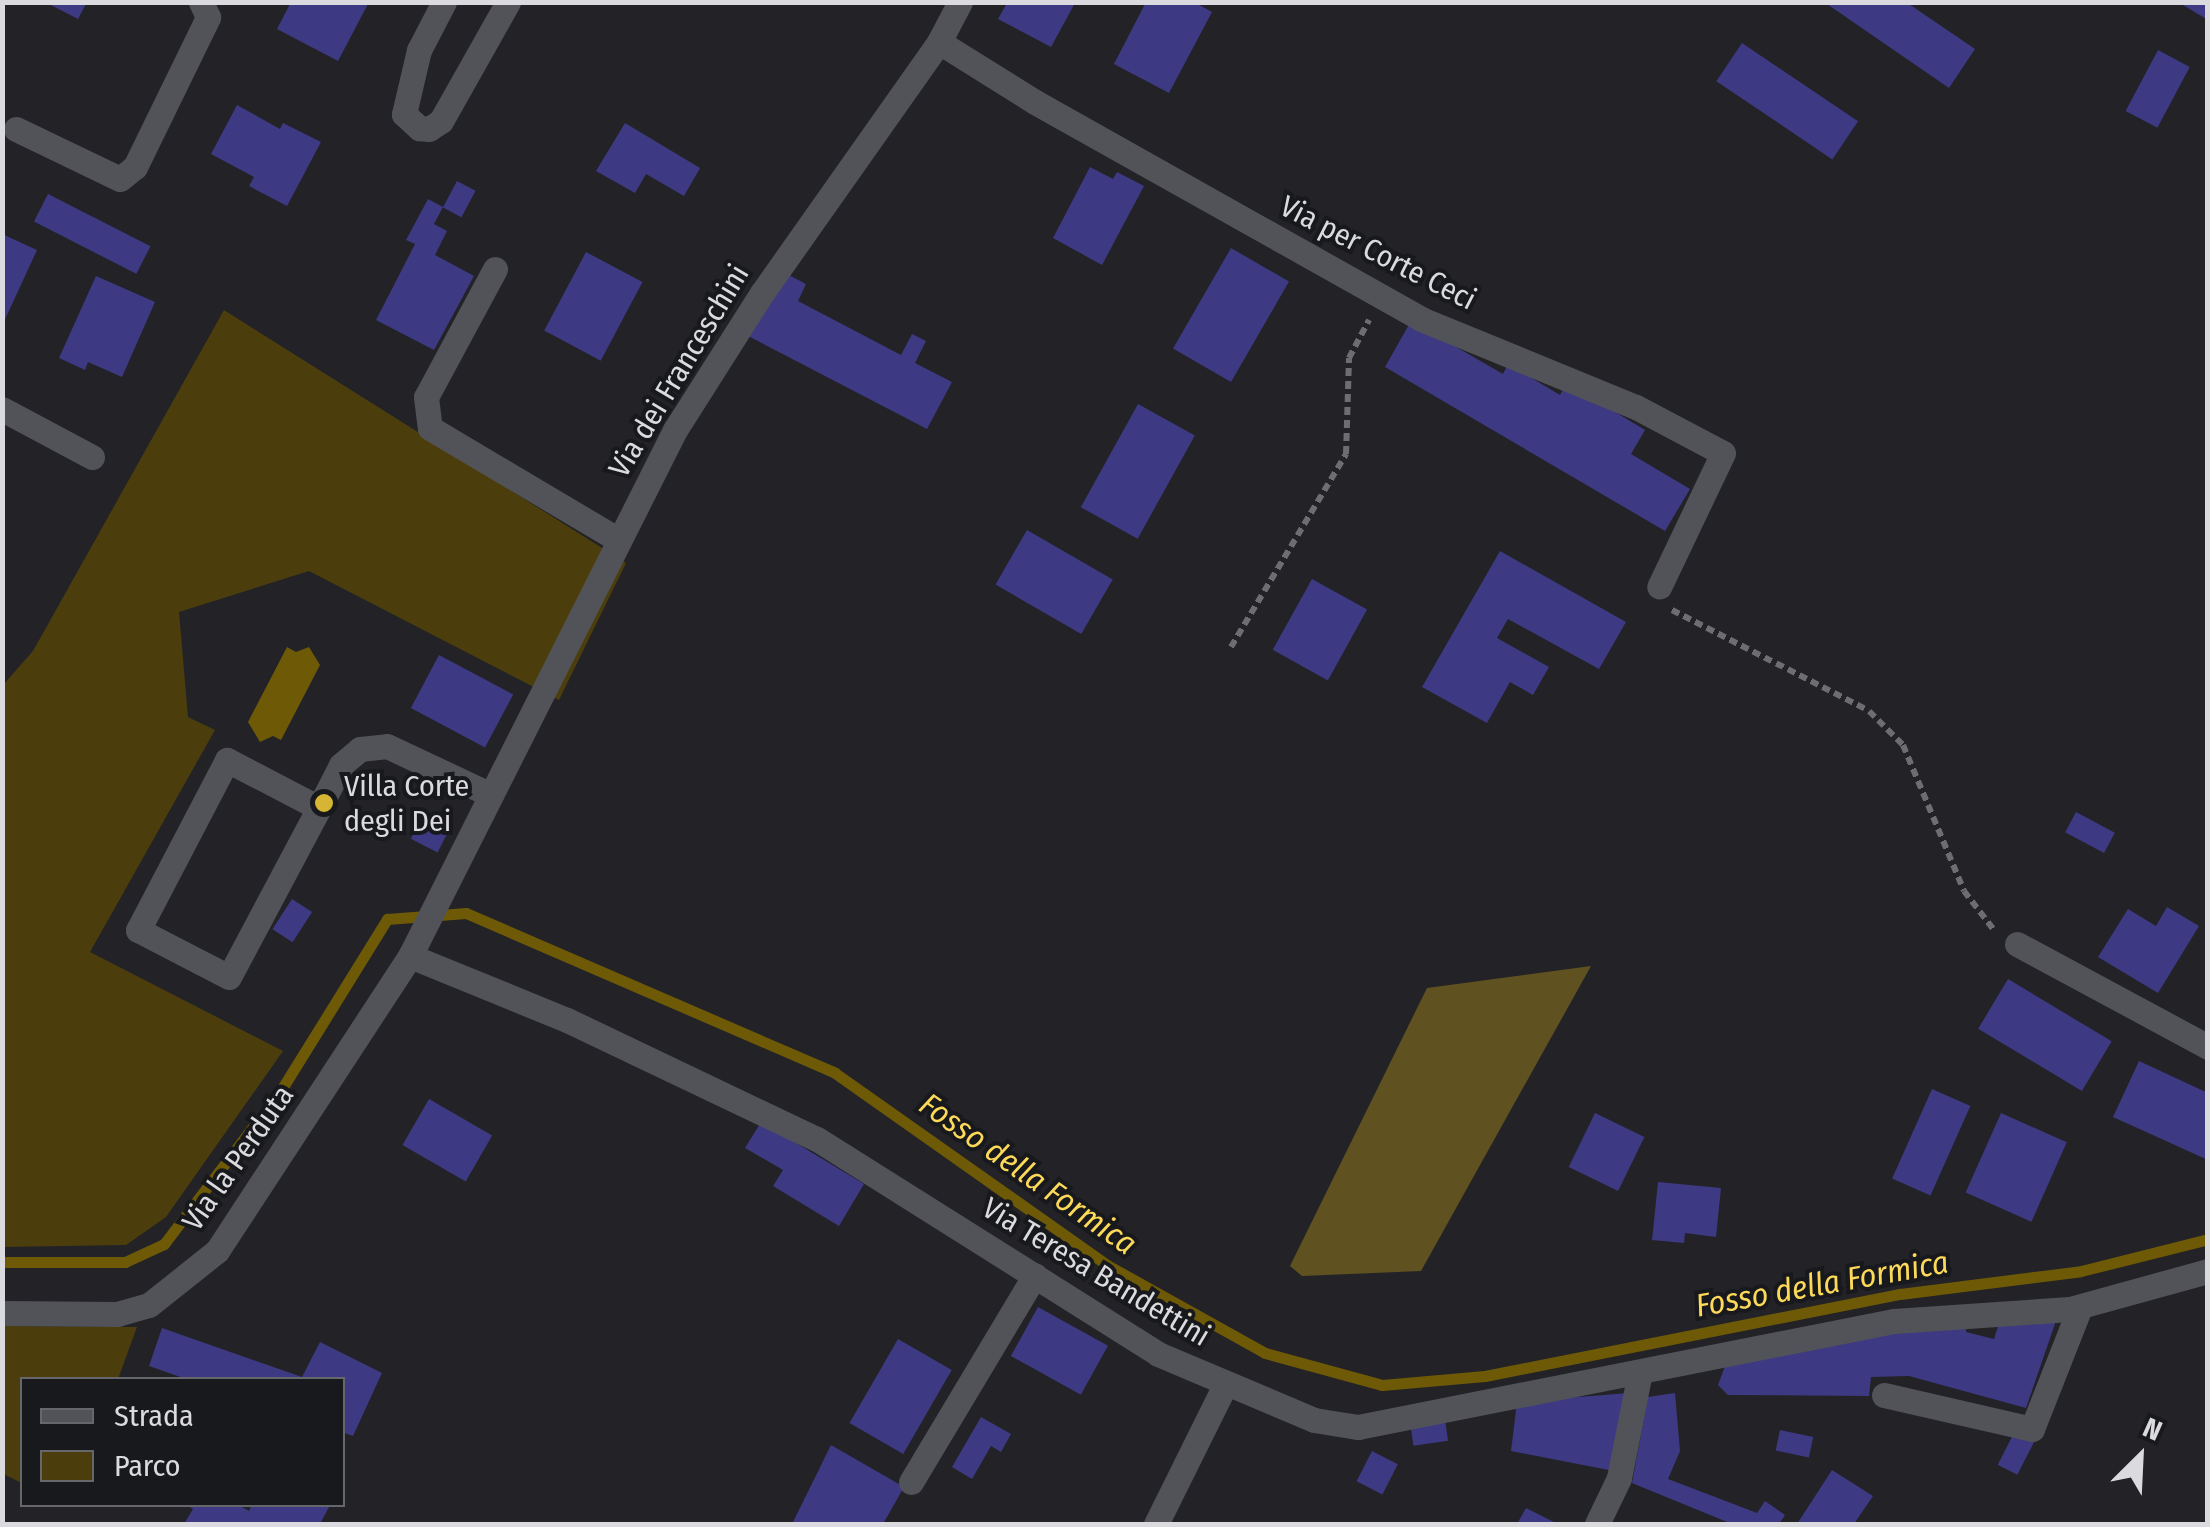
<!DOCTYPE html>
<html>
<head>
<meta charset="utf-8">
<style>
  body { margin:0 }
  #map { position:relative; width:2210px; height:1527px; overflow:hidden; background:#222227; font-family:"Fira Sans Condensed",sans-serif }
  div>[style] { position:absolute }
  .green>* { inset:0; background:#4c3e0c }
  .forest>* { inset:0; background:#605220 }
  .water>* { inset:0; background:#6e5a06 }
  .stream>* { height:11px; margin:-5.5px; padding:0 5.5px; transform-origin:5.5px; border-radius:5.5px; background:#6e5a06 }
  .building>* { inset:0; background:#3d3a83; transform-origin:0 0 }
  .path>* { height:6px; margin-top:-3px; transform-origin:0; background:repeating-linear-gradient(90deg,#6d6d72 0 8px,transparent 0 13px) }
  .minor>* { height:25px; margin:-12.5px; padding:0 12.5px; transform-origin:12.5px; border-radius:12.5px; background:#525358 }
  .dots>* { width:28px; height:28px; translate:-50% -50%; box-sizing:border-box; border:5px solid #18191d; border-radius:50% }
  span { translate:-50% -50%; white-space:nowrap; text-align:center; line-height:1.15; -webkit-text-stroke:8px #18191d; paint-order:stroke }
  .street-label { font-size:30px; color:#dbdbdf }
  .poi-label { font-size:30px; color:#dbdbdf }
  .left { translate:0 -50%; text-align:left }
  .water-label { font-size:32px; color:#fcd959; font-style:italic }
  .frame { position:absolute; inset:0; border:5px solid #dbdbdf; pointer-events:none }
  .legend { position:absolute; left:20px; top:1377px; width:325px; height:130px; box-sizing:border-box; background:#18191d; border:2px solid #66676b; margin:0; padding:12px 18px; list-style:none; font-size:30px; color:#dbdbdf }
  .legend li { display:flex; align-items:center; gap:20px; height:50px }
  .legend b { width:50px; border:2px solid #66676b }
  .north { position:absolute; left:2090px; top:1407px; width:100px; height:100px; -webkit-text-stroke:8px #18191d; paint-order:stroke; rotate:24deg; font-size:28px; font-weight:700; line-height:40px; text-align:center; color:#dbdbdf }
  .north::after { content:''; display:block; margin:auto; width:35px; height:45px; background:#dbdbdf; clip-path:polygon(50% 0,100% 100%,50% 72%,0 100%) }
</style>
</head>
<body>
<div id="map">
  <div class="green">
    <div style="clip-path:polygon(224px 310px,626px 563px,559px 700px,309px 571px,179px 612px,188px 717px,215px 730px,90px 952px,283px 1051px,166px 1217px,126px 1245px,3px 1247px,3px 685px,33px 651px)"></div>
    <div style="clip-path:polygon(2px 1326px,137px 1327px,118px 1379px,22px 1380px,22px 1483px,3px 1474px)"></div>
  </div>
  <div class="forest">
    <div style="clip-path:polygon(1591px 966px,1421px 1271px,1302px 1276px,1290px 1266px,1427px 988px)"></div>
  </div>
  <div class="water">
    <div style="clip-path:polygon(287px 647px,296px 652px,309px 647px,320px 665px,281px 740px,273px 736px,260px 742px,248px 722px)"></div>
  </div>
  <div class="stream">
    <div style="left:2px;top:1262px;width:123px"></div>
    <div style="left:125px;top:1262px;width:43px;rotate:-24.8deg"></div>
    <div style="left:164px;top:1244px;width:197px;rotate:-52.8deg"></div>
    <div style="left:283px;top:1087px;width:198px;rotate:-58.2deg"></div>
    <div style="left:387px;top:919px;width:79px;rotate:-4.3deg"></div>
    <div style="left:466px;top:913px;width:402px;rotate:23.4deg"></div>
    <div style="left:835px;top:1073px;width:333px;rotate:35.2deg"></div>
    <div style="left:1107px;top:1265px;width:181px;rotate:29.1deg"></div>
    <div style="left:1265px;top:1353px;width:121px;rotate:15.3deg"></div>
    <div style="left:1382px;top:1385px;width:103px;rotate:-5deg"></div>
    <div style="left:1485px;top:1376px;width:423px;rotate:-11.2deg"></div>
    <div style="left:1900px;top:1294px;width:182px;rotate:-7.2deg"></div>
    <div style="left:2081px;top:1271px;width:131px;rotate:-14.1deg"></div>
  </div>
  <div class="building">
    <div style="clip-path:polygon(45px 2px,87px 2px,78px 19px)"></div>
    <div style="clip-path:polygon(291px 2px,369px 2px,338px 61px,277px 29px)"></div>
    <div style="clip-path:polygon(1146px 2px,1194px 2px,1212px 12px,1169px 93px,1114px 64px)"></div>
    <div style="clip-path:polygon(1824px 2px,1906px 2px,1975px 49px,1949px 88px)"></div>
    <div style="clip-path:polygon(2178px 2px,2208px 2px,2208px 20px)"></div>
    <div style="clip-path:polygon(1007px 3px,1075px 3px,1051px 47px,998px 19px)"></div>
    <div style="left:1742px;top:43px;width:140px;height:46px;rotate:34deg"></div>
    <div style="left:2158px;top:50px;width:36px;height:69px;rotate:28deg"></div>
    <div style="clip-path:polygon(237px 105px,280px 129px,283px 123px,321px 142px,287px 206px,249px 186px,254px 177px,211px 154px)"></div>
    <div style="clip-path:polygon(625px 123px,700px 168px,684px 196px,646px 174px,635px 193px,596px 171px)"></div>
    <div style="clip-path:polygon(1090px 167px,1113px 179px,1117px 172px,1144px 186px,1102px 265px,1053px 238px)"></div>
    <div style="left:457px;top:181px;width:21px;height:30px;rotate:28deg"></div>
    <div style="left:48px;top:194px;width:115px;height:31px;rotate:27deg"></div>
    <div style="clip-path:polygon(428px 199px,443px 207px,434px 224px,447px 231px,435px 255px,474px 276px,434px 350px,376px 320px,415px 244px,406px 240px)"></div>
    <div style="clip-path:polygon(2px 234px,37px 250px,2px 326px)"></div>
    <div style="left:1231px;top:248px;width:67px;height:116px;rotate:30deg"></div>
    <div style="left:586px;top:252px;width:64px;height:89px;rotate:28deg"></div>
    <div style="clip-path:polygon(781px 271px,806px 284px,798px 301px,901px 355px,912px 334px,926px 341px,915px 363px,952px 382px,927px 429px,748px 336px)"></div>
    <div style="clip-path:polygon(96px 276px,155px 302px,122px 377px,88px 362px,85px 370px,59px 358px)"></div>
    <div style="clip-path:polygon(1411px 321px,1503px 374px,1508px 364px,1560px 395px,1567px 383px,1645px 430px,1631px 454px,1690px 489px,1665px 531px,1385px 367px)"></div>
    <div style="left:1138px;top:404px;width:65px;height:118px;rotate:29deg"></div>
    <div style="left:1027px;top:530px;width:99px;height:63px;rotate:30deg"></div>
    <div style="clip-path:polygon(1500px 551px,1626px 622px,1599px 669px,1508px 619px,1497px 638px,1549px 667px,1533px 695px,1510px 682px,1487px 723px,1422px 687px)"></div>
    <div style="left:1312px;top:579px;width:63px;height:81px;rotate:29deg"></div>
    <div style="left:439px;top:655px;width:84px;height:60px;rotate:28deg"></div>
    <div style="left:2076px;top:812px;width:44px;height:23px;rotate:28deg"></div>
    <div style="left:424px;top:813px;width:30px;height:29px;rotate:27deg"></div>
    <div style="left:292px;top:899px;width:24px;height:36px;rotate:33deg"></div>
    <div style="clip-path:polygon(2167px 907px,2199px 926px,2158px 993px,2098px 957px,2128px 909px,2156px 926px)"></div>
    <div style="left:2008px;top:979px;width:121px;height:58px;rotate:31deg"></div>
    <div style="clip-path:polygon(2139px 1061px,2208px 1093px,2208px 1160px,2113px 1117px)"></div>
    <div style="left:1932px;top:1089px;width:42px;height:98px;rotate:24deg"></div>
    <div style="left:429px;top:1099px;width:73px;height:53px;rotate:30deg"></div>
    <div style="left:1595px;top:1113px;width:55px;height:60px;rotate:26deg"></div>
    <div style="left:2001px;top:1113px;width:72px;height:87px;rotate:24deg"></div>
    <div style="clip-path:polygon(761px 1122px,864px 1184px,839px 1226px,773px 1186px,783px 1170px,745px 1148px)"></div>
    <div style="clip-path:polygon(1658px 1182px,1721px 1188px,1716px 1237px,1685px 1233px,1684px 1243px,1652px 1240px)"></div>
    <div style="left:1038px;top:1307px;width:80px;height:56px;rotate:29deg"></div>
    <div style="clip-path:polygon(2057px 1318px,2026px 1408px,1909px 1376px,1871px 1377px,1869px 1396px,1728px 1395px,1718px 1385px,1725px 1366px,1905px 1325px,1967px 1321px,1966px 1332px,1994px 1339px,2000px 1320px)"></div>
    <div style="clip-path:polygon(162px 1328px,302px 1377px,320px 1342px,382px 1373px,353px 1436px,342px 1432px,342px 1380px,189px 1380px,149px 1366px)"></div>
    <div style="left:898px;top:1339px;width:62px;height:97px;rotate:30deg"></div>
    <div style="clip-path:polygon(1628px 1393px,1614px 1471px,1511px 1451px,1517px 1402px)"></div>
    <div style="clip-path:polygon(1675px 1393px,1680px 1451px,1668px 1479px,1757px 1513px,1765px 1501px,1785px 1515px,1779px 1524px,1732px 1524px,1632px 1483px,1648px 1397px)"></div>
    <div style="clip-path:polygon(981px 1417px,1011px 1434px,1001px 1452px,991px 1446px,972px 1479px,952px 1467px)"></div>
    <div style="left:1445px;top:1419px;width:22px;height:35px;rotate:82deg"></div>
    <div style="left:1780px;top:1430px;width:34px;height:21px;rotate:12deg"></div>
    <div style="left:2015px;top:1431px;width:22px;height:38px;rotate:27deg"></div>
    <div style="clip-path:polygon(831px 1445px,904px 1487px,883px 1524px,792px 1524px)"></div>
    <div style="left:1372px;top:1451px;width:29px;height:34px;rotate:27deg"></div>
    <div style="clip-path:polygon(1832px 1470px,1873px 1496px,1854px 1524px,1797px 1524px)"></div>
    <div style="clip-path:polygon(185px 1504px,237px 1504px,249px 1511px,252px 1504px,329px 1507px,320px 1524px,184px 1524px,193px 1509px)"></div>
    <div style="clip-path:polygon(1526px 1508px,1558px 1524px,1517px 1524px)"></div>
  </div>
  <div class="path">
    <div style="left:1672px;top:610px;width:221px;rotate:27.1deg"></div>
    <div style="left:1869px;top:711px;width:48px;rotate:45deg"></div>
    <div style="left:1903px;top:745px;width:158px;rotate:67.3deg"></div>
    <div style="left:1964px;top:891px;width:49px;rotate:52.4deg"></div>
    <div style="left:1231px;top:647px;width:225px;rotate:-59.2deg"></div>
    <div style="left:1346px;top:454px;width:96px;rotate:-88.2deg"></div>
    <div style="left:1349px;top:358px;width:43px;rotate:-62.2deg"></div>
  </div>
  <div class="minor">
    <div style="left:444px;top:2px;width:54px;rotate:117.5deg"></div>
    <div style="left:419px;top:50px;width:66px;rotate:103.2deg"></div>
    <div style="left:404px;top:114px;width:21px;rotate:43deg"></div>
    <div style="left:419px;top:128px;width:10px;rotate:6deg"></div>
    <div style="left:429px;top:129px;width:14px;rotate:-34deg"></div>
    <div style="left:441px;top:121px;width:137px;rotate:-60.6deg"></div>
    <div style="left:939px;top:42px;width:113px;rotate:32deg"></div>
    <div style="left:1035px;top:102px;width:443px;rotate:29.3deg"></div>
    <div style="left:1421px;top:319px;width:232px;rotate:22.3deg"></div>
    <div style="left:1636px;top:407px;width:98px;rotate:27.9deg"></div>
    <div style="left:1723px;top:453px;width:148px;rotate:115.5deg"></div>
    <div style="left:16px;top:129px;width:115px;rotate:25.7deg"></div>
    <div style="left:120px;top:179px;width:19px;rotate:-39deg"></div>
    <div style="left:135px;top:167px;width:167px;rotate:-64deg"></div>
    <div style="left:208px;top:17px;width:17px;rotate:-115deg"></div>
    <div style="left:495px;top:269px;width:145px;rotate:118.3deg"></div>
    <div style="left:426px;top:397px;width:31px;rotate:83deg"></div>
    <div style="left:430px;top:428px;width:220px;rotate:30.7deg"></div>
    <div style="left:2px;top:409px;width:102px;rotate:28.1deg"></div>
    <div style="left:319px;top:808px;width:104px;rotate:-152.4deg"></div>
    <div style="left:227px;top:760px;width:192px;rotate:117.6deg"></div>
    <div style="left:138px;top:930px;width:102px;rotate:27.3deg"></div>
    <div style="left:229px;top:977px;width:191px;rotate:-62deg"></div>
    <div style="left:319px;top:808px;width:48px;rotate:-62.9deg"></div>
    <div style="left:341px;top:765px;width:25px;rotate:-40deg"></div>
    <div style="left:360px;top:749px;width:27px;rotate:-6deg"></div>
    <div style="left:387px;top:746px;width:115px;rotate:25.2deg"></div>
    <div style="left:2017px;top:944px;width:217px;rotate:28.3deg"></div>
    <div style="left:410px;top:956px;width:170px;rotate:22.2deg"></div>
    <div style="left:567px;top:1020px;width:277px;rotate:25.5deg"></div>
    <div style="left:817px;top:1139px;width:403px;rotate:32.2deg"></div>
    <div style="left:1158px;top:1354px;width:169px;rotate:22.9deg"></div>
    <div style="left:1314px;top:1420px;width:45px;rotate:9deg"></div>
    <div style="left:1358px;top:1427px;width:546px;rotate:-11.19deg"></div>
    <div style="left:1894px;top:1321px;width:176px;rotate:-3.9deg"></div>
    <div style="left:2070px;top:1309px;width:143px;rotate:-15.4deg"></div>
    <div style="left:2px;top:1313px;width:115px;rotate:0.5deg"></div>
    <div style="left:117px;top:1314px;width:33px;rotate:-16deg"></div>
    <div style="left:149px;top:1305px;width:87px;rotate:-38.5deg"></div>
    <div style="left:217px;top:1251px;width:353px;rotate:-56.8deg"></div>
    <div style="left:410px;top:956px;width:589px;rotate:-63.26deg"></div>
    <div style="left:675px;top:430px;width:162px;rotate:-57.6deg"></div>
    <div style="left:762px;top:293px;width:307px;rotate:-54.8deg"></div>
    <div style="left:939px;top:42px;width:45px;rotate:-62.3deg"></div>
    <div style="left:1884px;top:1395px;width:152px;rotate:12.9deg"></div>
    <div style="left:2032px;top:1429px;width:131px;rotate:-68.5deg"></div>
    <div style="left:911px;top:1482px;width:241px;rotate:-59.1deg"></div>
    <div style="left:1156px;top:1524px;width:157px;rotate:-63.6deg"></div>
    <div style="left:1597px;top:1524px;width:51px;rotate:-64.4deg"></div>
    <div style="left:1619px;top:1478px;width:108px;rotate:-78.8deg"></div>
  </div>
  <div class="dots">
    <div style="left:324px;top:803px;background:#d6b534"></div>
  </div>
  <div class="street-label">
    <span style="left:1378px;top:253px;rotate:27deg">Via per Corte Ceci</span>
    <span style="left:679px;top:371px;rotate:-59deg">Via dei Franceschini</span>
    <span style="left:238px;top:1158px;rotate:-55deg">Via la Perduta</span>
    <span style="left:1096px;top:1272px;rotate:31deg">Via Teresa Bandettini</span>
  </div>
  <div class="poi-label">
    <span class="left" style="left:344px;top:803px">Villa Corte<br>degli Dei</span>
  </div>
  <div class="water-label">
    <span style="left:1028px;top:1174px;rotate:35deg">Fosso della Formica</span>
    <span style="left:1822px;top:1284px;rotate:-10deg">Fosso della Formica</span>
  </div>
  <div class="frame"></div>
  <ul class="legend">
  <li><b style="height:12px;background:#525358"></b>Strada</li>
  <li><b style="height:28px;background:#4c3e0c"></b>Parco</li>
  </ul>
  <div class="north">N</div>
</div>
</body>
</html>
